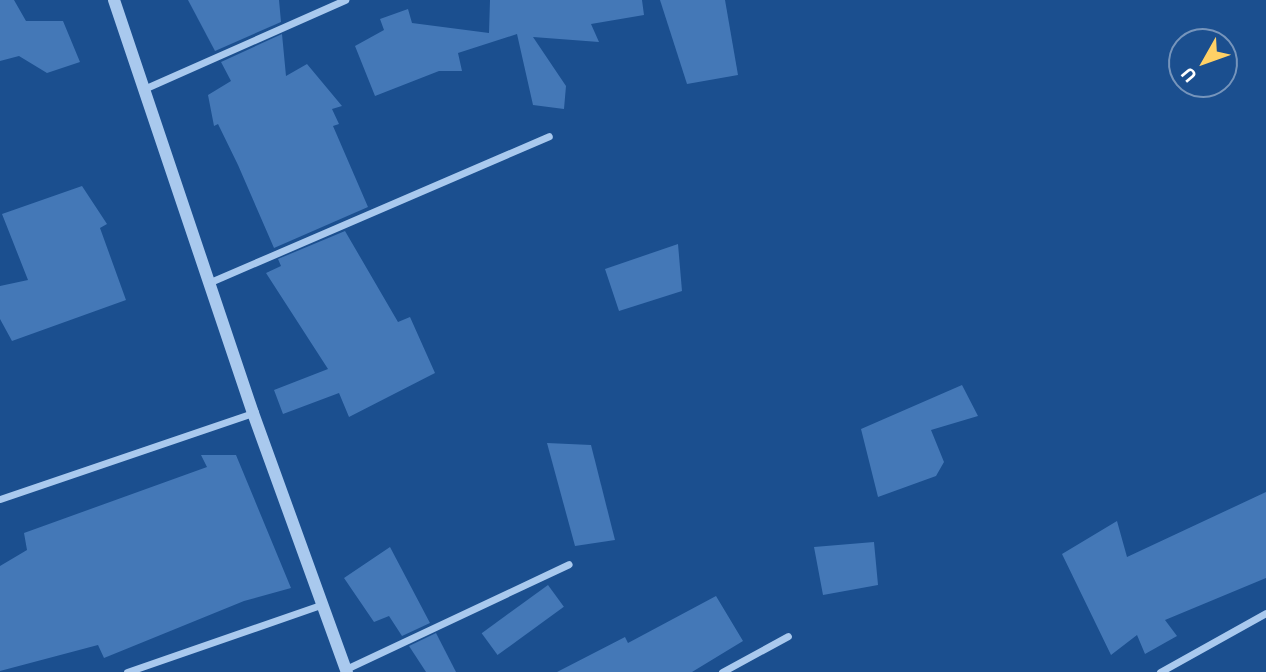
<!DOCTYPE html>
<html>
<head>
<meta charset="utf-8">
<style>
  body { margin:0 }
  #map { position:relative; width:1266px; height:672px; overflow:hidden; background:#1b4f8f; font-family:"Titillium Web",sans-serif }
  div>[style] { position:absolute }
  .building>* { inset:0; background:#4478b7; transform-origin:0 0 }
  .minor>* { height:7px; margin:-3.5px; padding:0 3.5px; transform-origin:3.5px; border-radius:3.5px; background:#a9c9ee }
  .tertiary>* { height:12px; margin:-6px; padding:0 6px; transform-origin:6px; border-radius:6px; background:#a9c9ee }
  span { translate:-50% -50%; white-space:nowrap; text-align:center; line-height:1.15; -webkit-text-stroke:6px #1b4f8f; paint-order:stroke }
  .north { position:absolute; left:1168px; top:28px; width:70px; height:70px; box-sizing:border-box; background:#1b4f8f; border:2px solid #7695bc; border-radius:50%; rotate:230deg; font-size:19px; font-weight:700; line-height:28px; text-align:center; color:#fff }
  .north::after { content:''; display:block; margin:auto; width:24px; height:32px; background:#ffd166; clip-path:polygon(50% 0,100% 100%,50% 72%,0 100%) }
</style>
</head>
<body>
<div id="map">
  <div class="building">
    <div style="clip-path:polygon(0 0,14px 0,26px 21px,63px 21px,80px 62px,47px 73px,19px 56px,0 61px)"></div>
    <div style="clip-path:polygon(188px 0,279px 0,281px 22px,215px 51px)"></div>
    <div style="clip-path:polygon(490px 0,642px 0,644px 15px,591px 24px,599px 42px,533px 37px,566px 86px,564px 109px,533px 105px,517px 34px,458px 53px,462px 71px,439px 71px,375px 96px,355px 46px,384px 30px,380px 19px,408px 9px,412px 23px,489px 33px)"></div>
    <div style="clip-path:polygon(660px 0,725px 0,738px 75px,687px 84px)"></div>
    <div style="clip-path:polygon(282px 34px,286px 76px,307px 64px,342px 106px,332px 109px,339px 124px,333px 126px,368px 207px,274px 248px,238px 165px,218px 124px,214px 126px,208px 95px,231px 81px,221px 62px)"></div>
    <div style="clip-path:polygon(82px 186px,107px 224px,100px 228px,126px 300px,12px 341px,0 319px,0 286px,28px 280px,2px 214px)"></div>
    <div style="clip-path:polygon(345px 231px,398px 322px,410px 317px,435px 373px,349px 417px,339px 393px,283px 414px,274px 390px,328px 369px,266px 273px,281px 266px,278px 259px)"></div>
    <div style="clip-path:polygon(678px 244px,682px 291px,619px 311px,605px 269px)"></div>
    <div style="clip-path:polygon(962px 385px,978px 416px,931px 430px,944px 462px,936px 476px,878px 497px,861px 429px)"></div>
    <div style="clip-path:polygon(547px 443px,591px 445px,615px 540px,575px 546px)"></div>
    <div style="clip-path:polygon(201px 455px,236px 455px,291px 588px,244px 601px,104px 658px,98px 645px,0 671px,0 566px,27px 550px,24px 533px,207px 467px)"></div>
    <div style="clip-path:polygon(1266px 492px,1266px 578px,1165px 620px,1177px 636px,1145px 654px,1137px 635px,1111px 655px,1062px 554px,1117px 521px,1127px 557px)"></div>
    <div style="clip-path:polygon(874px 542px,878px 585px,823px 595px,814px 547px)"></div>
    <div style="clip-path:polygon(390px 547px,430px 623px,402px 636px,389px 616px,374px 622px,344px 578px)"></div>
    <div style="left:548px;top:585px;width:27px;height:82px;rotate:54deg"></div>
    <div style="clip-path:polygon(716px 596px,743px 641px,692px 672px,557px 672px,625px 637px,628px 643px)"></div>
    <div style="clip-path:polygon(436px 633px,456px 672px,426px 672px,409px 646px)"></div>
  </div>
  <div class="minor">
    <div style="left:146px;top:88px;width:218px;rotate:-23.9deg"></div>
    <div style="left:208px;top:283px;width:371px;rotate:-23.3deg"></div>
    <div style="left:0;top:499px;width:267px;rotate:-18.8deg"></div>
    <div style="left:346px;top:669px;width:246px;rotate:-25.2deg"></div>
    <div style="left:127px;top:672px;width:207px;rotate:-19.1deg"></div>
    <div style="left:722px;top:672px;width:75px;rotate:-28.6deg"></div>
    <div style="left:1160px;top:672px;width:121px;rotate:-29.1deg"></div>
  </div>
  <div class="tertiary">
    <div style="left:114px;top:0;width:436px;rotate:71.4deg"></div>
    <div style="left:253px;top:413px;width:276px;rotate:70.1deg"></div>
  </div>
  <div class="north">U</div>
</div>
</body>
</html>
